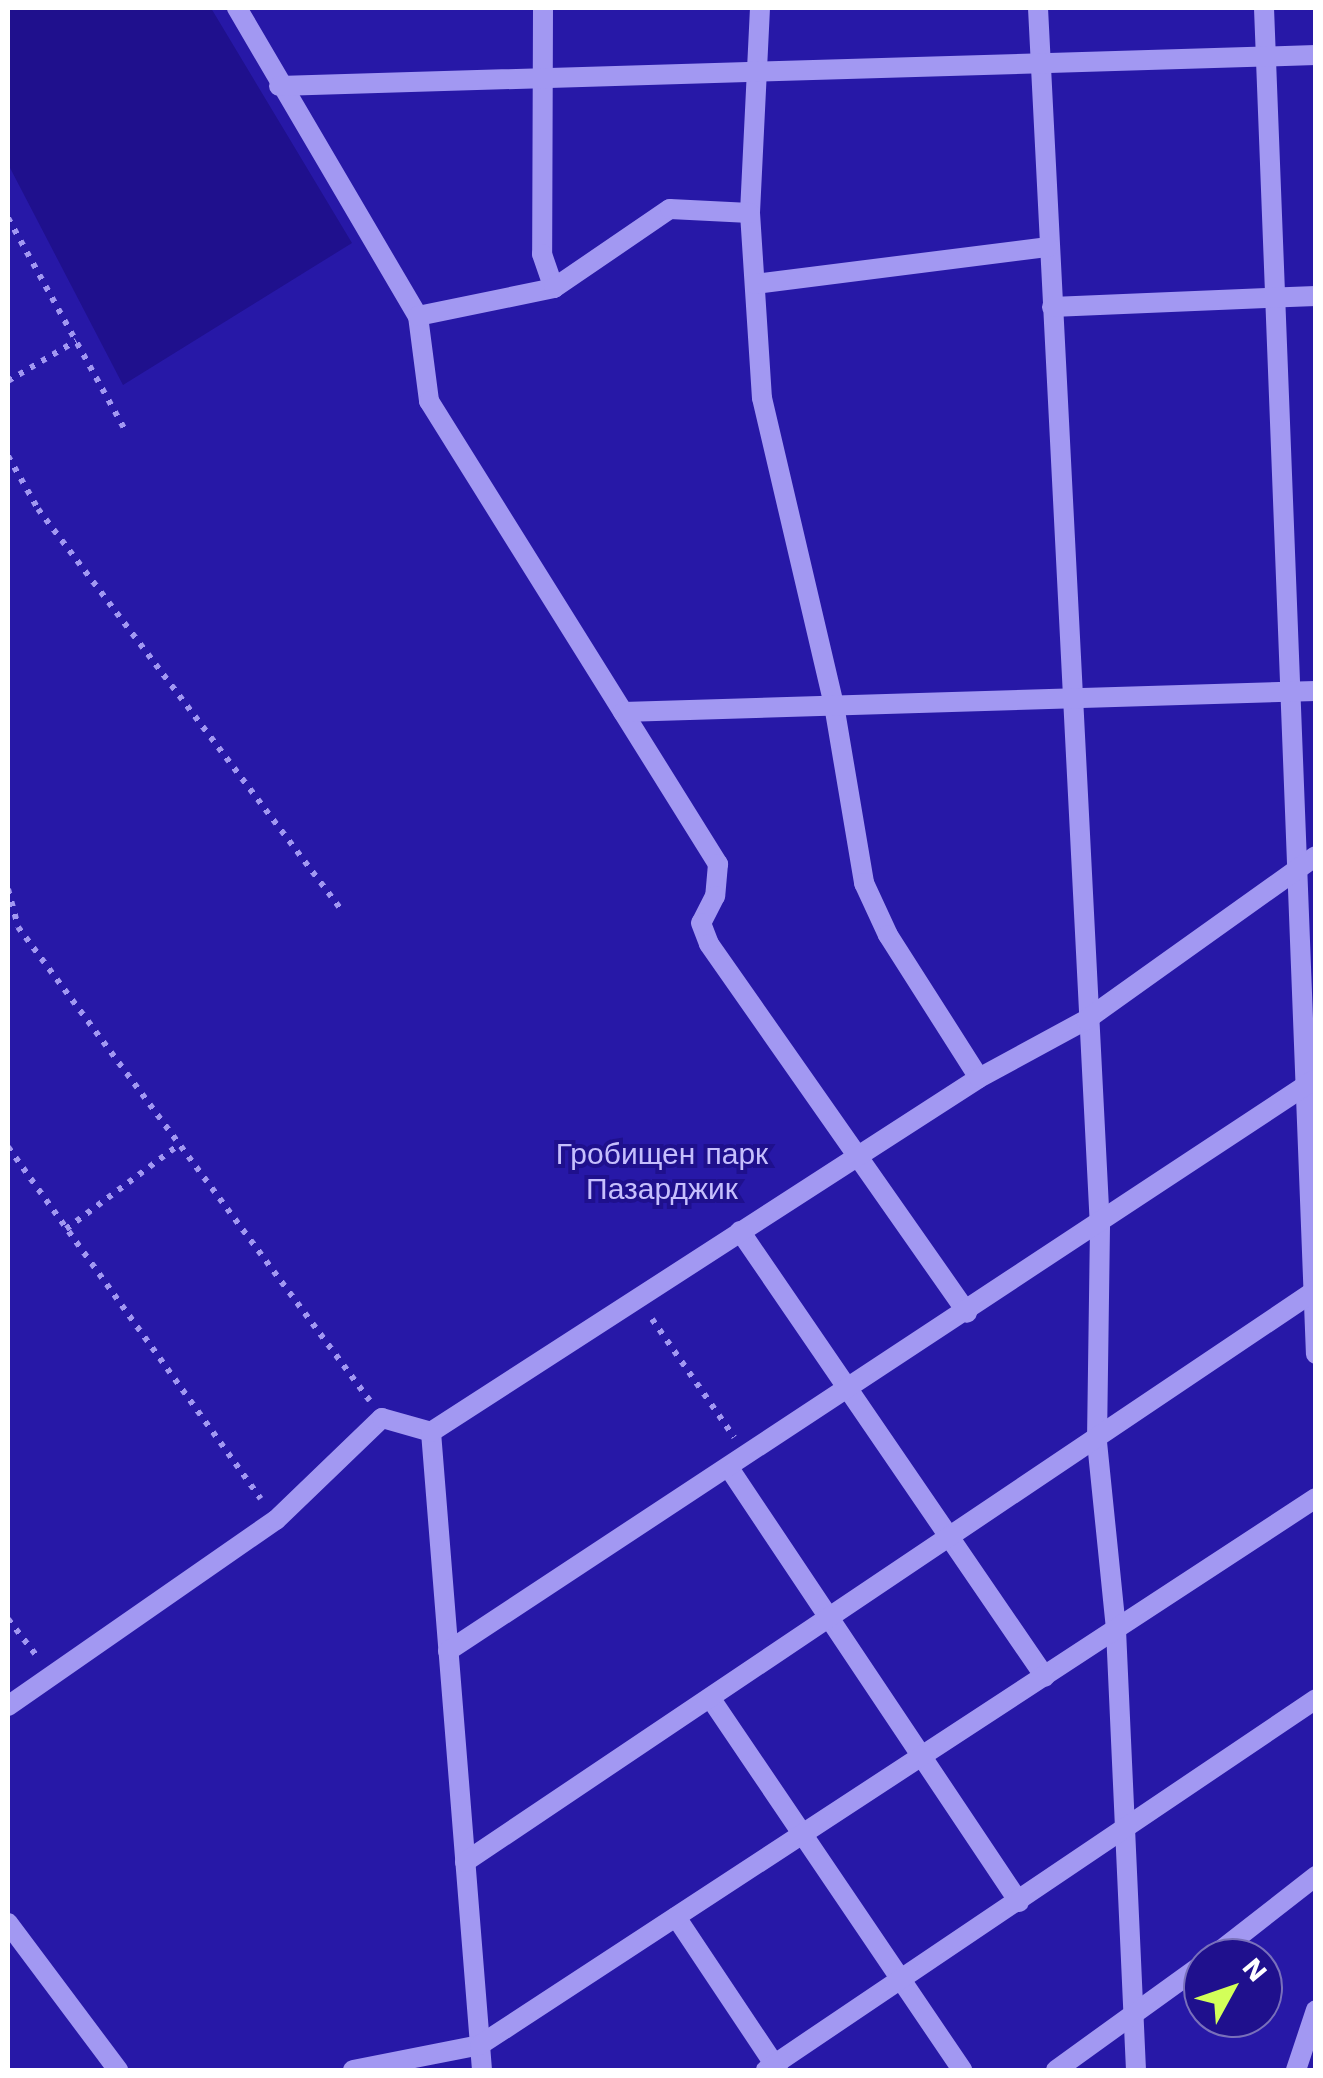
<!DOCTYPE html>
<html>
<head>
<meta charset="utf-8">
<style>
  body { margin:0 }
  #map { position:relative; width:1323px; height:2078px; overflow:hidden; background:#1f108d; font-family:"Work Sans",sans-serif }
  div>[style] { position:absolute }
  .green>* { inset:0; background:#2718a7 }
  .path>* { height:6px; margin-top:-3px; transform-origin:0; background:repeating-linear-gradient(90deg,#a298f2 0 5px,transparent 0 13px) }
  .lane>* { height:20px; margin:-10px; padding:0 10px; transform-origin:10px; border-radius:10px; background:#a298f2 }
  span { translate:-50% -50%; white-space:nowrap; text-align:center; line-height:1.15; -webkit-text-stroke:8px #1f108d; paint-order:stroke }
  .park-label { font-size:30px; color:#c6bffd }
  .frame { position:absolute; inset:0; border:10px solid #fff; pointer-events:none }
  .north { position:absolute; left:1183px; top:1938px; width:100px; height:100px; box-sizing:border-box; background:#1f108d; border:2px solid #7970bb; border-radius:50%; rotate:50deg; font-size:28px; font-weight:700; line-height:40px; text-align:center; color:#fff }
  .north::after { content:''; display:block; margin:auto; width:35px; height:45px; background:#d3ff59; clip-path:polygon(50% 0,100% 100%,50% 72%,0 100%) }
</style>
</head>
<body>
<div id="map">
  <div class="green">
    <div style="clip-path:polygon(evenodd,211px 8px,1315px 8px,1315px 2070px,8px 2070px,8px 164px,123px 385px,352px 243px,211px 8px,1203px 1958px,1263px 1958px,1263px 2018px,1203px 2018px,1203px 1958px)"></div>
  </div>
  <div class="path">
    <div style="left:8px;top:218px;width:240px;rotate:61.1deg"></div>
    <div style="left:8px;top:381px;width:79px;rotate:-30.5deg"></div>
    <div style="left:8px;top:456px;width:61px;rotate:60.5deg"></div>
    <div style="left:38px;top:509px;width:500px;rotate:52.88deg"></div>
    <div style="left:8px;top:889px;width:39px;rotate:75deg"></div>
    <div style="left:18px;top:927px;width:590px;rotate:53.4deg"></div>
    <div style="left:8px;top:1147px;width:433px;rotate:54.3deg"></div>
    <div style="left:66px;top:1229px;width:142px;rotate:-36.7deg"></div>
    <div style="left:652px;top:1319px;width:144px;rotate:55.2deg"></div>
    <div style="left:8px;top:1619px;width:46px;rotate:52.1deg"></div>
  </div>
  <div class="lane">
    <div style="left:237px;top:8px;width:357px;rotate:59.6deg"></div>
    <div style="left:418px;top:316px;width:86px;rotate:82.6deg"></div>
    <div style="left:429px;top:401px;width:546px;rotate:58.03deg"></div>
    <div style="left:718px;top:864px;width:32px;rotate:95deg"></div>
    <div style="left:715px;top:896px;width:30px;rotate:117deg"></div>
    <div style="left:701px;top:923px;width:22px;rotate:69deg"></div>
    <div style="left:709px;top:944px;width:450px;rotate:55deg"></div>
    <div style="left:543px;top:8px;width:246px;rotate:90.2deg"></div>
    <div style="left:542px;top:254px;width:36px;rotate:71deg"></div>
    <div style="left:760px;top:8px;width:205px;rotate:92.8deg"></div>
    <div style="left:750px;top:213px;width:185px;rotate:86.3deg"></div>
    <div style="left:762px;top:398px;width:315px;rotate:76.8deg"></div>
    <div style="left:834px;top:705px;width:181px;rotate:80.4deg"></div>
    <div style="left:864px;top:883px;width:57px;rotate:65.2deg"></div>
    <div style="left:888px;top:935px;width:169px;rotate:57.5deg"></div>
    <div style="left:1038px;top:8px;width:1220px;rotate:87.09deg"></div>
    <div style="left:1100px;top:1226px;width:216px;rotate:90.8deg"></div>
    <div style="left:1097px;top:1442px;width:189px;rotate:84.2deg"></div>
    <div style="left:1116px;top:1630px;width:440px;rotate:87.4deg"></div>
    <div style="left:1264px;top:8px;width:1347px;rotate:87.79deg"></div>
    <div style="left:279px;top:86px;width:1037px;rotate:-1.71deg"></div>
    <div style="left:755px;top:284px;width:296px;rotate:-7.2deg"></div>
    <div style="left:1052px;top:307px;width:264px;rotate:-2.4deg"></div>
    <div style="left:418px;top:316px;width:139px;rotate:-11.6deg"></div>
    <div style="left:554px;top:288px;width:140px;rotate:-34.3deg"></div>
    <div style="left:670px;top:209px;width:80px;rotate:2.9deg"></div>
    <div style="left:623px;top:712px;width:693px;rotate:-1.74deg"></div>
    <div style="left:740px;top:1231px;width:540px;rotate:55.63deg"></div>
    <div style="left:431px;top:1432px;width:640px;rotate:85.43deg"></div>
    <div style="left:729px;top:1468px;width:522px;rotate:56.25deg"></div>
    <div style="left:448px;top:1651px;width:1037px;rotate:-33.4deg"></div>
    <div style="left:711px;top:1699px;width:448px;rotate:55.9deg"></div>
    <div style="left:8px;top:1706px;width:326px;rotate:-34.8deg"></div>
    <div style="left:276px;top:1520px;width:147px;rotate:-43.9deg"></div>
    <div style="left:382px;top:1418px;width:51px;rotate:15.9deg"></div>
    <div style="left:431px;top:1432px;width:652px;rotate:-32.86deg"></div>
    <div style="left:979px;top:1078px;width:122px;rotate:-28.5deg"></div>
    <div style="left:1086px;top:1020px;width:282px;rotate:-35.5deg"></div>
    <div style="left:465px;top:1862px;width:1025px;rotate:-33.91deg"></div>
    <div style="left:676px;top:1917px;width:184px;rotate:56.3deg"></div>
    <div style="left:8px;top:1923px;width:184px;rotate:53.2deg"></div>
    <div style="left:1211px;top:1958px;width:133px;rotate:-38deg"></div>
    <div style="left:353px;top:2070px;width:129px;rotate:-11.1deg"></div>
    <div style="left:480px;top:2045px;width:999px;rotate:-33.2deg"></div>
    <div style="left:766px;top:2070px;width:663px;rotate:-34deg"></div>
    <div style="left:1056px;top:2070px;width:181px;rotate:-35.8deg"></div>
    <div style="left:1296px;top:2070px;width:63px;rotate:-71.6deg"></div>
  </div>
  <div class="park-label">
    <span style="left:662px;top:1171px">Гробищен парк<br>Пазарджик</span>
  </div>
  <div class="frame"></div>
  <div class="north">N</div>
</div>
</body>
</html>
